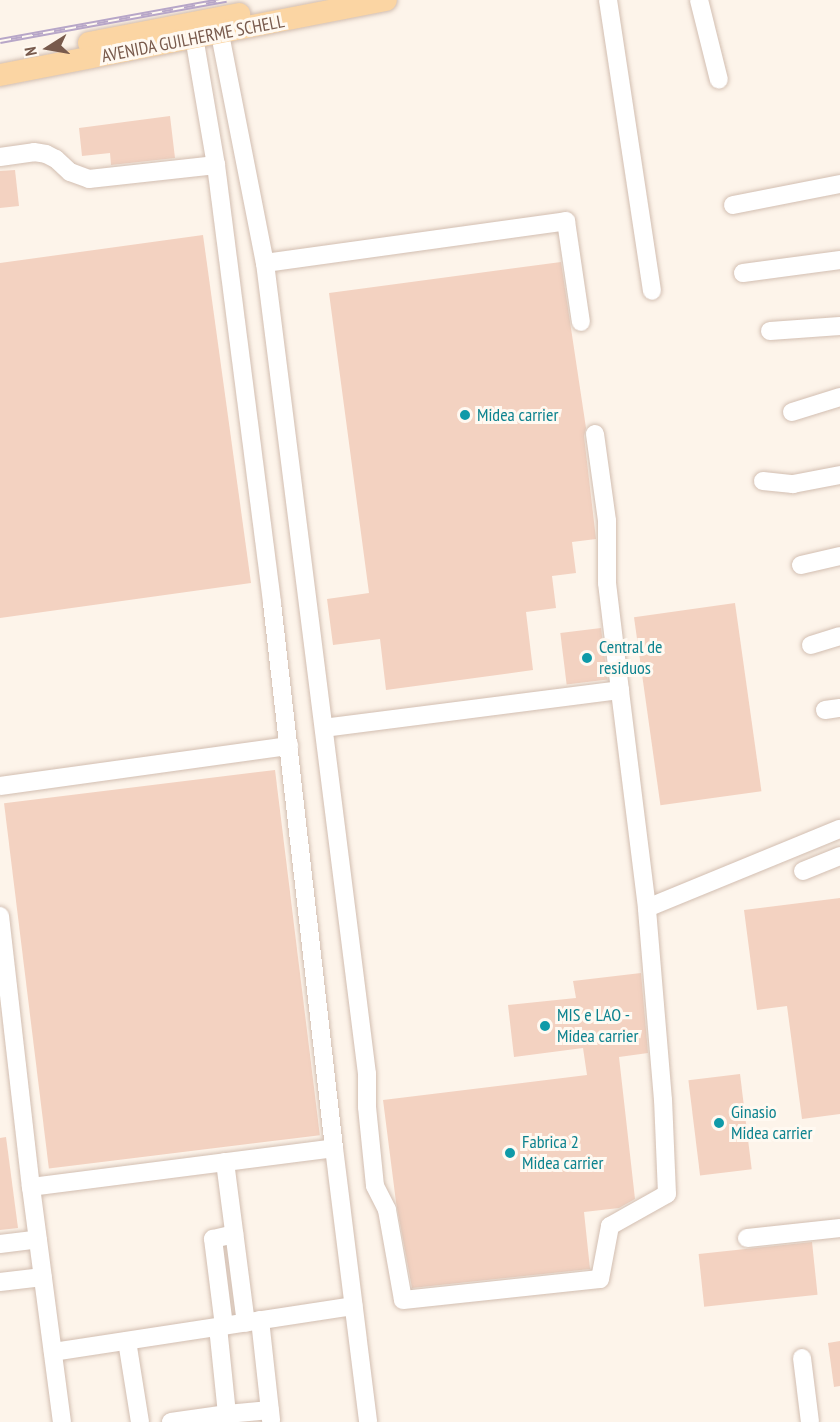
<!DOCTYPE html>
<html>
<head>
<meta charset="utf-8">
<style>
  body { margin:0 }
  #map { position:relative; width:840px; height:1422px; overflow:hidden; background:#fdf4ea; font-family:"PT Sans Narrow",sans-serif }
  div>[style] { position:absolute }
  .building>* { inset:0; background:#f3d2c1; transform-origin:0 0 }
  .roads { filter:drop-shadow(0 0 2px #d2beb1) drop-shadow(0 0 2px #d2beb1) }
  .minor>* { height:18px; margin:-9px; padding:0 9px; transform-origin:9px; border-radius:9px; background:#fff }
  .major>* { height:22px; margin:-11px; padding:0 11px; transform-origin:11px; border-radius:11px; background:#fbd5a3 }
  .rail>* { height:6px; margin-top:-3px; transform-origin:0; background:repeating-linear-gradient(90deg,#fff9f1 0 11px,#b7a6c8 0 22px); box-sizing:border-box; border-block:2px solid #b7a6c8 }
  .dots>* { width:16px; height:16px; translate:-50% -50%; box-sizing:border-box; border:3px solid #fff9f1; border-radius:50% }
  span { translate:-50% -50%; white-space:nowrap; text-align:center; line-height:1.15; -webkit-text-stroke:6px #fff9f1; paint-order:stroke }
  .street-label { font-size:18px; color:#785a4c }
  .culture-label { font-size:18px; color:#0d838f }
  .left { translate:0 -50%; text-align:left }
  .north { position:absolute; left:18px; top:18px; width:60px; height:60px; -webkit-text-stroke:4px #fff9f1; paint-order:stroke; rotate:259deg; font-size:16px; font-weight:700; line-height:24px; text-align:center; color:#785a4c }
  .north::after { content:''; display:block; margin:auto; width:21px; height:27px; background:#785a4c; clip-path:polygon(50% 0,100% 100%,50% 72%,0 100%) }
</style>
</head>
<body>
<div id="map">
  <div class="building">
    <div style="clip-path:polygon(170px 116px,175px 158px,111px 165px,110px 153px,82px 156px,79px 128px)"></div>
    <div style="clip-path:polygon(15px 170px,19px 206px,0 208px,0 171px)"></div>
    <div style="clip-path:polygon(203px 235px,251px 583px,0 618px,0 263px)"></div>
    <div style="clip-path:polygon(561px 262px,586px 428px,584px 436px,596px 539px,572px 542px,576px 573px,552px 576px,556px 608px,526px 612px,533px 670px,386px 690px,380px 639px,333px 645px,327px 599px,369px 593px,329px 293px)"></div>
    <div style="left:735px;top:603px;width:190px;height:102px;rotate:82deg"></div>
    <div style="left:601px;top:628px;width:52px;height:41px;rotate:83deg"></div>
    <div style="left:275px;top:770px;width:368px;height:273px;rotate:83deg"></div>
    <div style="clip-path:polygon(840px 898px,840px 1114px,802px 1119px,787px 1006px,757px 1010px,744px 910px)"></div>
    <div style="clip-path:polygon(641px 973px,648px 1053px,619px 1057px,635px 1199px,619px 1208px,584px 1212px,590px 1269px,412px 1288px,396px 1202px,383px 1100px,587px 1075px,583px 1048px,514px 1057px,508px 1005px,576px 998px,573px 981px)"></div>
    <div style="left:740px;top:1074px;width:96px;height:52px;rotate:83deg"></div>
    <div style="clip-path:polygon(6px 1137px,18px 1228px,0 1230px,0 1138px)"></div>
    <div style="left:812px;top:1242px;width:53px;height:114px;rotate:84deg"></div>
    <div style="clip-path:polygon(840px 1341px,840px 1386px,834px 1387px,828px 1343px)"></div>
  </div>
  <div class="roads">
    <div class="minor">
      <div style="left:608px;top:0;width:294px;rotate:81.4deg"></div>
      <div style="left:699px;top:0;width:82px;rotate:76deg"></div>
      <div style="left:217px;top:19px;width:249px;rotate:78.9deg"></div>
      <div style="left:265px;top:263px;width:817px;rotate:82.83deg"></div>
      <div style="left:367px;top:1074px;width:33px;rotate:90deg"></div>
      <div style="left:367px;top:1107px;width:79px;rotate:84.2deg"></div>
      <div style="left:375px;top:1186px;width:27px;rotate:63deg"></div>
      <div style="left:387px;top:1210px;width:91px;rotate:79.9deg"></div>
      <div style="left:403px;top:1300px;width:198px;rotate:-6.1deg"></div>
      <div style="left:600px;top:1279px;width:54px;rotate:-79.3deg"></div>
      <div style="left:610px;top:1226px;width:65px;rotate:-29.3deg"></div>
      <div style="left:667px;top:1194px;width:94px;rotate:-92.4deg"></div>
      <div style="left:663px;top:1100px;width:193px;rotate:-94.8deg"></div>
      <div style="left:647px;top:908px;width:220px;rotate:-97.1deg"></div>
      <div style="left:620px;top:690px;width:298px;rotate:172.7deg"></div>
      <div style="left:192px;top:25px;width:142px;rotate:80.3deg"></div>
      <div style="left:216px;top:165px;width:442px;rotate:82.7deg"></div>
      <div style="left:272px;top:603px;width:549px;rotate:83.51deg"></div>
      <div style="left:334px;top:1148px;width:276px;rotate:82.9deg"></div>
      <div style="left:0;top:157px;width:34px;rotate:-8deg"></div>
      <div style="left:34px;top:152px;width:12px;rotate:9deg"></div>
      <div style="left:46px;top:154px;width:11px;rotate:27deg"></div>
      <div style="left:56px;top:159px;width:19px;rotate:43deg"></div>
      <div style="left:70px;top:172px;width:20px;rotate:20deg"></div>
      <div style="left:89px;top:179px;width:128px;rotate:-6.3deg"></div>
      <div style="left:733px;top:205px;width:109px;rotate:-11.1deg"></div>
      <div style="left:265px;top:263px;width:304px;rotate:-7.9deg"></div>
      <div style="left:566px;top:221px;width:102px;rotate:81.6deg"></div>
      <div style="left:743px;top:273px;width:98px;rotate:-7.6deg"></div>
      <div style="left:770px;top:331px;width:70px;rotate:-4.1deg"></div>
      <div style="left:792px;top:412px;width:50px;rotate:-17.4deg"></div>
      <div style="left:595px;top:434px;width:88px;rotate:82.1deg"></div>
      <div style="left:607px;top:521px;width:62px;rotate:90deg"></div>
      <div style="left:607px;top:583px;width:108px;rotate:83.1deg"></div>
      <div style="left:763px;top:481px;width:30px;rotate:6deg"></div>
      <div style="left:793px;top:484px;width:48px;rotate:-10.8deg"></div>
      <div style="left:801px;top:565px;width:40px;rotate:-13deg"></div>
      <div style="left:811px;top:645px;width:30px;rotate:-17deg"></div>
      <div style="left:825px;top:710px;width:15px;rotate:-8deg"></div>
      <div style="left:0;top:786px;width:292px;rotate:-7.9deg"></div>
      <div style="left:803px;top:871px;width:40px;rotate:-22deg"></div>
      <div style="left:647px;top:908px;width:209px;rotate:-22.3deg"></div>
      <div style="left:0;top:916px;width:273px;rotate:83.5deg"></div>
      <div style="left:31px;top:1187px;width:237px;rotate:82.5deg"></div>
      <div style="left:225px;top:1162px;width:162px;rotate:82.6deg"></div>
      <div style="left:31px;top:1187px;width:305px;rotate:-7.3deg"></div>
      <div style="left:747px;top:1238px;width:94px;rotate:-6.1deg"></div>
      <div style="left:0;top:1244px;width:38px;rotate:-7deg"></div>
      <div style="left:0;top:1282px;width:43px;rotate:-6.6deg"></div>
      <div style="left:260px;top:1320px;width:101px;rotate:83.7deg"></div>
      <div style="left:224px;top:1326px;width:88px;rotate:-97.2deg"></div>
      <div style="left:213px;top:1239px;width:22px;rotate:-13deg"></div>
      <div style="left:218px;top:1327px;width:87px;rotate:84.1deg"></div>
      <div style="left:227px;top:1414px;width:43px;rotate:-5.3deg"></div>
      <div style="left:127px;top:1341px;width:82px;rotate:80.9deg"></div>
      <div style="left:53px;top:1352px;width:304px;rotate:-8.7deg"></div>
      <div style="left:802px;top:1358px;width:64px;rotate:82.9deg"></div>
      <div style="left:171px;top:1422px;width:57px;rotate:-8.1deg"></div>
      <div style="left:227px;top:1414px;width:8px;rotate:76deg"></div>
    </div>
    <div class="major">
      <div style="left:89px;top:43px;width:153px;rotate:-10.9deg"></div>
      <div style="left:0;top:75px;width:393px;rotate:-11deg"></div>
    </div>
  </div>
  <div class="rail">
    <div style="left:0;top:41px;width:230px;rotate:-10.3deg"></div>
  </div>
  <div class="dots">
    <div style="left:465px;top:415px;background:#0f9aa8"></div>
    <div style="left:587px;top:658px;background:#0f9aa8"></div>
    <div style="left:545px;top:1026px;background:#0f9aa8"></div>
    <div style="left:719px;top:1123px;background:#0f9aa8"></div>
    <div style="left:510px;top:1153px;background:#0f9aa8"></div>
  </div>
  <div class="street-label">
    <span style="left:193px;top:39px;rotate:-11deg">AVENIDA GUILHERME SCHELL</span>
  </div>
  <div class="culture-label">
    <span class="left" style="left:477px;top:415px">Midea carrier</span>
    <span class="left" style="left:599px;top:658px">Central de<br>residuos</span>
    <span class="left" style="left:557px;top:1026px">MIS e LAO -<br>Midea carrier</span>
    <span class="left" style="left:731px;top:1123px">Ginasio<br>Midea carrier</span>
    <span class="left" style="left:522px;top:1153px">Fabrica 2<br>Midea carrier</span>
  </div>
  <div class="north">N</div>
</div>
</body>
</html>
